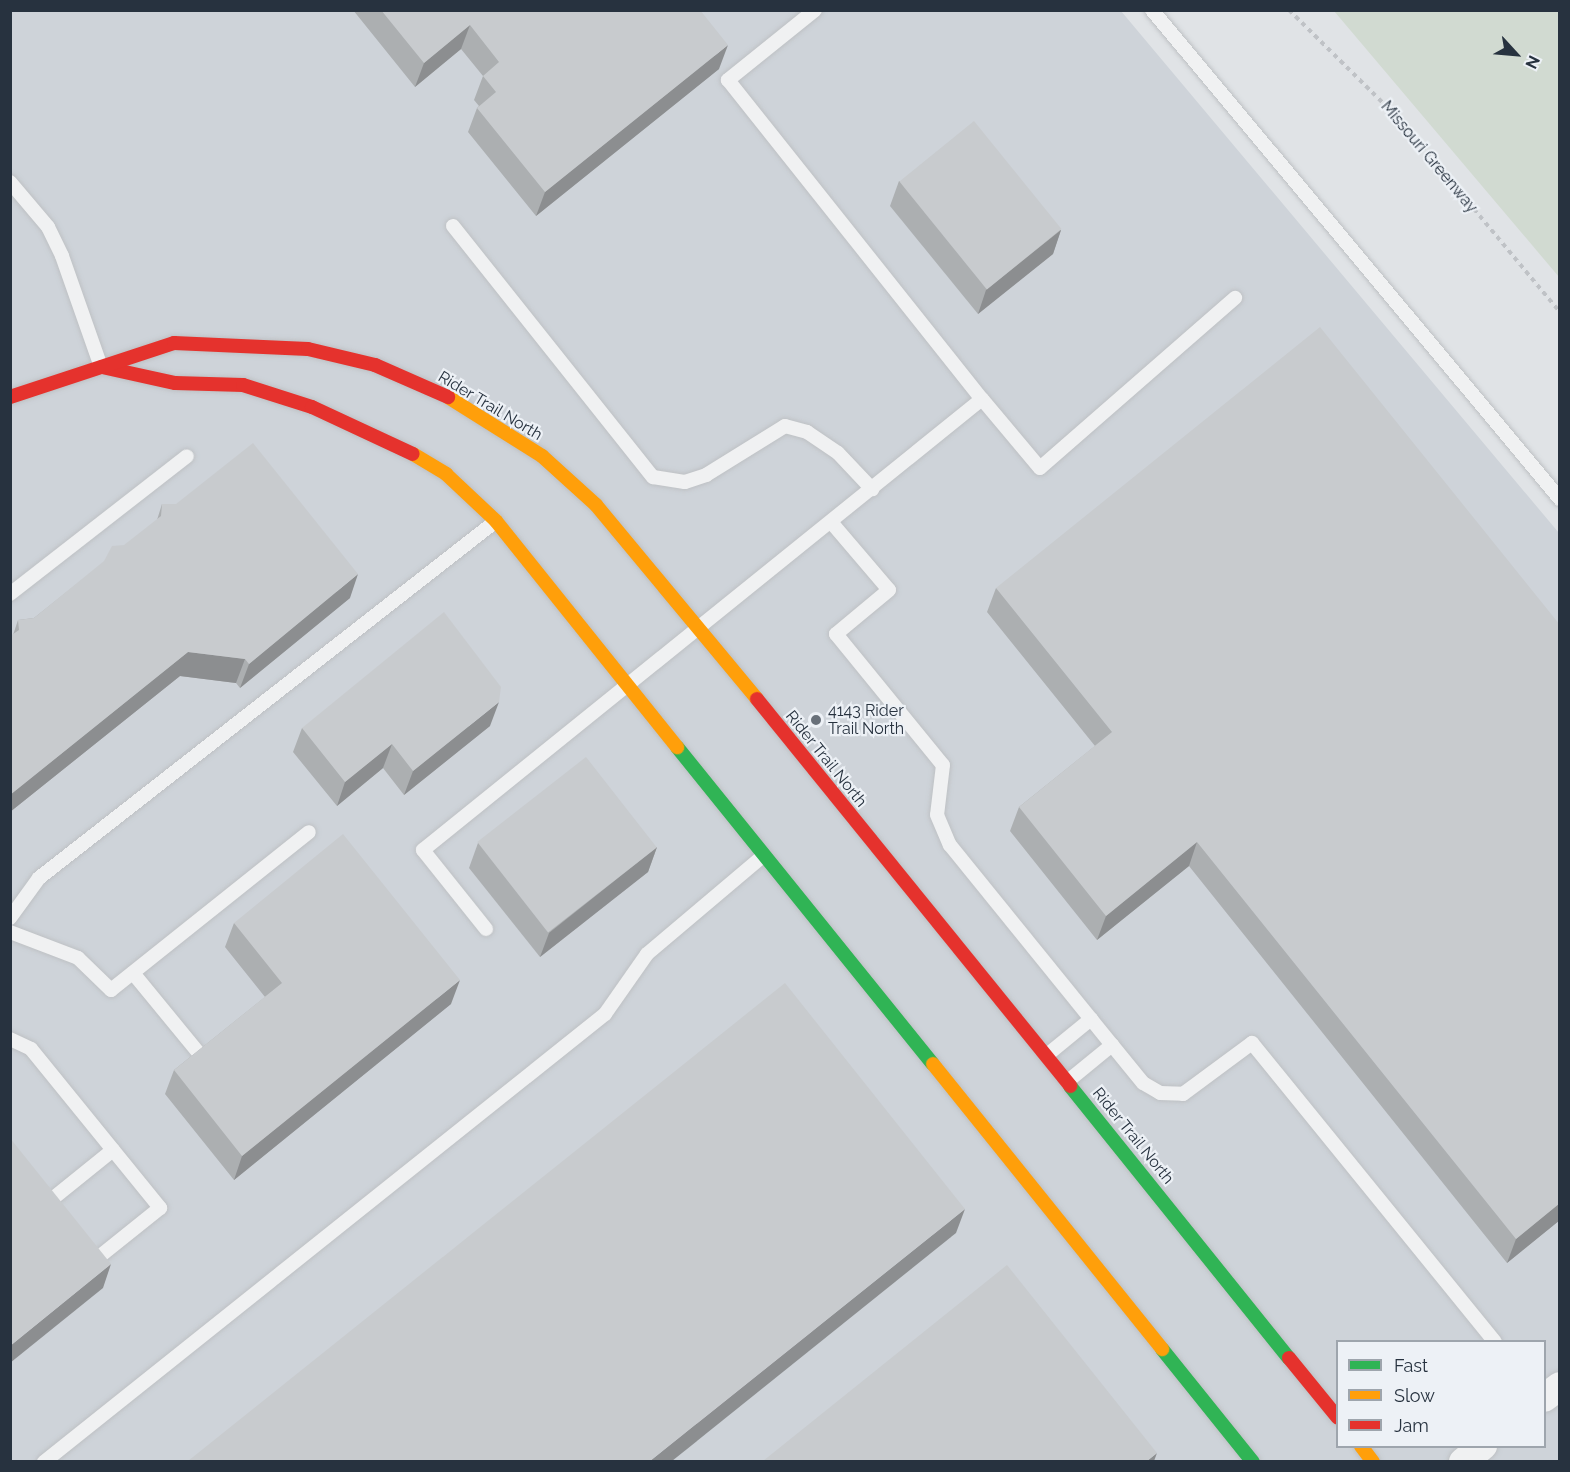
<!DOCTYPE html>
<html>
<head>
<meta charset="utf-8">
<style>
  body { margin:0 }
  #map { position:relative; width:1570px; height:1472px; overflow:hidden; background:#e0e3e6; font-family:Raleway,sans-serif }
  div>[style] { position:absolute }
  .built>* { inset:0; background:#ced3d9 }
  .green>* { inset:0; background:#d1dad1 }
  .path>* { height:4px; margin-top:-2px; transform-origin:0; background:repeating-linear-gradient(90deg,#bfc2c6 0 4.5px,transparent 0 9px) }
  .roads { filter:drop-shadow(0 0 2px #bec1c4) drop-shadow(0 0 2px #bec1c4) }
  .lane>* { height:14px; margin:-7px; padding:0 7px; transform-origin:7px; border-radius:7px; background:#f0f1f2 }
  .street>* { height:28px; margin:-14px; padding:0 14px; transform-origin:14px; border-radius:14px; background:#f0f1f2 }
  .fast>* { height:14px; margin:-7px; padding:0 7px; transform-origin:7px; border-radius:7px; background:#30b455 }
  .slow>* { height:14px; margin:-7px; padding:0 7px; transform-origin:7px; border-radius:7px; background:#ff9f0a }
  .jam>* { height:14px; margin:-7px; padding:0 7px; transform-origin:7px; border-radius:7px; background:#e5322d }
  .wall>* { inset:0; background:#acafb1 }
  .shaded-wall>* { inset:0; background:#8c8e90 }
  .building>* { inset:0; background:#c8cbce; transform-origin:0 0 }
  .dots>* { width:16px; height:16px; translate:-50% -50%; box-sizing:border-box; border:3px solid #edf1f6; border-radius:50% }
  span { translate:-50% -50%; white-space:nowrap; text-align:center; line-height:1.15; -webkit-text-stroke:4.5px #edf1f6; paint-order:stroke }
  .street-label { font-size:16px; color:#27323f }
  .poi-label { font-size:16px; color:#27323f }
  .left { translate:0 -50%; text-align:left }
  .frame { position:absolute; inset:0; border:12px solid #27323f; pointer-events:none }
  .legend { position:absolute; left:1336px; top:1340px; width:210px; height:108px; box-sizing:border-box; background:#edf1f6; border:2px solid #9ea5ad; margin:0; padding:8px 10px; list-style:none; font-size:18px; color:#27323f }
  .legend li { display:flex; align-items:center; gap:12px; height:30px }
  .legend b { width:30px; border:2px solid #9ea5ad }
  .north { position:absolute; left:1486px; top:24px; width:60px; height:60px; -webkit-text-stroke:4px #edf1f6; paint-order:stroke; rotate:116deg; font-size:16px; font-weight:700; line-height:24px; text-align:center; color:#27323f }
  .north::after { content:''; display:block; margin:auto; width:21px; height:27px; background:#27323f; clip-path:polygon(50% 0,100% 100%,50% 72%,0 100%) }
</style>
</head>
<body>
<div id="map">
  <div class="built">
    <div style="clip-path:polygon(evenodd,10px 11px,1121px 11px,1559px 533px,1559px 1461px,11px 1461px,10px 11px,1338px 1342px,1544px 1342px,1544px 1446px,1338px 1446px,1338px 1342px)"></div>
  </div>
  <div class="green">
    <div style="clip-path:polygon(1334px 11px,1559px 11px,1559px 277px)"></div>
  </div>
  <div class="path">
    <div style="left:1289px;top:10px;width:155px;rotate:44.7deg"></div>
    <div style="left:1399px;top:119px;width:251px;rotate:50.2deg"></div>
  </div>
  <div class="roads">
    <div class="lane">
      <div style="left:815px;top:10px;width:112px;rotate:141.2deg"></div>
      <div style="left:728px;top:80px;width:408px;rotate:51.5deg"></div>
      <div style="left:1152px;top:10px;width:637px;rotate:50.16deg"></div>
      <div style="left:10px;top:182px;width:59px;rotate:49.8deg"></div>
      <div style="left:48px;top:227px;width:32px;rotate:64deg"></div>
      <div style="left:62px;top:256px;width:118px;rotate:70.6deg"></div>
      <div style="left:453px;top:226px;width:321px;rotate:51.5deg"></div>
      <div style="left:653px;top:477px;width:32px;rotate:9deg"></div>
      <div style="left:685px;top:482px;width:22px;rotate:-18deg"></div>
      <div style="left:706px;top:475px;width:93px;rotate:-31.8deg"></div>
      <div style="left:785px;top:426px;width:23px;rotate:15deg"></div>
      <div style="left:807px;top:432px;width:37px;rotate:34deg"></div>
      <div style="left:838px;top:453px;width:50px;rotate:46.6deg"></div>
      <div style="left:831px;top:522px;width:89px;rotate:49.5deg"></div>
      <div style="left:889px;top:590px;width:69px;rotate:140.3deg"></div>
      <div style="left:836px;top:634px;width:169px;rotate:50.8deg"></div>
      <div style="left:943px;top:765px;width:50px;rotate:96.8deg"></div>
      <div style="left:937px;top:815px;width:33px;rotate:67deg"></div>
      <div style="left:950px;top:845px;width:257px;rotate:51deg"></div>
      <div style="left:1112px;top:1045px;width:49px;rotate:50.8deg"></div>
      <div style="left:1143px;top:1083px;width:20px;rotate:30deg"></div>
      <div style="left:1160px;top:1093px;width:23px;rotate:2deg"></div>
      <div style="left:1183px;top:1094px;width:86px;rotate:-36.5deg"></div>
      <div style="left:1252px;top:1043px;width:385px;rotate:50.9deg"></div>
      <div style="left:10px;top:594px;width:224px;rotate:-37.9deg"></div>
      <div style="left:10px;top:918px;width:49px;rotate:-54.1deg"></div>
      <div style="left:39px;top:878px;width:580px;rotate:-38deg"></div>
      <div style="left:486px;top:929px;width:101px;rotate:-128.6deg"></div>
      <div style="left:423px;top:850px;width:718px;rotate:-38.9deg"></div>
      <div style="left:982px;top:399px;width:90px;rotate:50deg"></div>
      <div style="left:1040px;top:468px;width:259px;rotate:-41.1deg"></div>
      <div style="left:10px;top:932px;width:73px;rotate:20.9deg"></div>
      <div style="left:78px;top:958px;width:46px;rotate:44.1deg"></div>
      <div style="left:111px;top:990px;width:253px;rotate:-38.6deg"></div>
      <div style="left:133px;top:973px;width:102px;rotate:50.6deg"></div>
      <div style="left:10px;top:1039px;width:23px;rotate:25deg"></div>
      <div style="left:31px;top:1049px;width:205px;rotate:50.9deg"></div>
      <div style="left:160px;top:1208px;width:77px;rotate:141.3deg"></div>
      <div style="left:1047px;top:1055px;width:57px;rotate:-39.3deg"></div>
      <div style="left:1068px;top:1081px;width:57px;rotate:-39.3deg"></div>
      <div style="left:46px;top:1204px;width:86px;rotate:-38.9deg"></div>
      <div style="left:44px;top:1462px;width:718px;rotate:-38.61deg"></div>
      <div style="left:605px;top:1014px;width:73px;rotate:-55deg"></div>
      <div style="left:647px;top:954px;width:153px;rotate:-40.2deg"></div>
    </div>
    <div class="street">
      <div style="left:1544px;top:1398px;width:20px;rotate:-37deg"></div>
      <div style="left:1463px;top:1462px;width:26px;rotate:-39deg"></div>
    </div>
    <div class="fast">
      <div style="left:677px;top:747px;width:407px;rotate:51.1deg"></div>
      <div style="left:1070px;top:1086px;width:349px;rotate:51.2deg"></div>
      <div style="left:1162px;top:1349px;width:145px;rotate:51.2deg"></div>
    </div>
    <div class="slow">
      <div style="left:448px;top:397px;width:111px;rotate:32.1deg"></div>
      <div style="left:542px;top:456px;width:73px;rotate:42.2deg"></div>
      <div style="left:596px;top:505px;width:252px;rotate:50.3deg"></div>
      <div style="left:413px;top:454px;width:39px;rotate:31deg"></div>
      <div style="left:446px;top:474px;width:69px;rotate:43.2deg"></div>
      <div style="left:496px;top:521px;width:290px;rotate:51.3deg"></div>
      <div style="left:933px;top:1064px;width:366px;rotate:51.2deg"></div>
      <div style="left:1361px;top:1446px;width:20px;rotate:53deg"></div>
    </div>
    <div class="jam">
      <div style="left:102px;top:367px;width:75px;rotate:12.4deg"></div>
      <div style="left:175px;top:383px;width:68px;rotate:1.7deg"></div>
      <div style="left:243px;top:385px;width:72px;rotate:17.7deg"></div>
      <div style="left:312px;top:407px;width:111px;rotate:25deg"></div>
      <div style="left:10px;top:397px;width:173px;rotate:-18.2deg"></div>
      <div style="left:174px;top:343px;width:134px;rotate:2.6deg"></div>
      <div style="left:308px;top:349px;width:69px;rotate:13.4deg"></div>
      <div style="left:375px;top:365px;width:80px;rotate:23.7deg"></div>
      <div style="left:757px;top:699px;width:498px;rotate:51deg"></div>
      <div style="left:1289px;top:1358px;width:77px;rotate:50.8deg"></div>
    </div>
  </div>
  <div class="wall">
    <div style="clip-path:polygon(353px 10px,700px 10px,719px 69px,536px 216px,468px 132px,477px 108px,479px 106px,474px 100px,483px 76px,461px 49px,415px 87px)"></div>
    <div style="clip-path:polygon(899px 181px,1061px 230px,1053px 254px,978px 314px,890px 206px)"></div>
    <div style="clip-path:polygon(162px 504px,350px 598px,240px 688px,236px 683px,180px 676px,10px 812px,10px 636px,13px 635px,18px 620px,34px 618px,157px 520px)"></div>
    <div style="clip-path:polygon(996px 588px,1560px 625px,1560px 1220px,1507px 1263px,1189px 866px,1097px 940px,1010px 831px,1019px 807px,1095px 746px,987px 612px)"></div>
    <div style="clip-path:polygon(490px 726px,404px 795px,383px 768px,337px 806px,293px 752px,302px 728px)"></div>
    <div style="clip-path:polygon(478px 843px,657px 847px,648px 872px,540px 957px,469px 868px)"></div>
    <div style="clip-path:polygon(234px 923px,451px 1004px,234px 1180px,165px 1094px,174px 1070px,265px 997px,225px 947px)"></div>
  </div>
  <div class="shaded-wall">
    <div style="clip-path:polygon(470px 25px,461px 49px,415px 87px,424px 63px)"></div>
    <div style="clip-path:polygon(728px 45px,719px 69px,536px 216px,545px 192px)"></div>
    <div style="clip-path:polygon(1061px 230px,1053px 254px,978px 314px,986px 290px)"></div>
    <div style="clip-path:polygon(358px 574px,350px 598px,240px 688px,249px 664px)"></div>
    <div style="clip-path:polygon(188px 652px,245px 659px,236px 683px,180px 676px,10px 812px,10px 795px)"></div>
    <div style="clip-path:polygon(499px 702px,490px 726px,404px 795px,413px 771px)"></div>
    <div style="clip-path:polygon(392px 744px,383px 768px,337px 806px,345px 782px)"></div>
    <div style="clip-path:polygon(1197px 842px,1189px 866px,1097px 940px,1106px 916px)"></div>
    <div style="clip-path:polygon(657px 847px,648px 872px,540px 957px,549px 933px)"></div>
    <div style="clip-path:polygon(460px 980px,451px 1004px,234px 1180px,242px 1156px)"></div>
    <div style="clip-path:polygon(1560px 1203px,1560px 1220px,1507px 1263px,1516px 1239px)"></div>
    <div style="clip-path:polygon(965px 1209px,956px 1233px,672px 1461px,650px 1461px)"></div>
    <div style="clip-path:polygon(111px 1264px,103px 1288px,10px 1363px,10px 1346px)"></div>
    <div style="clip-path:polygon(1157px 1453px,1154px 1461px,1147px 1461px)"></div>
  </div>
  <div class="building">
    <div style="clip-path:polygon(381px 10px,700px 10px,728px 45px,545px 192px,477px 108px,496px 92px,483px 76px,499px 62px,470px 25px,424px 63px)"></div>
    <div style="left:974px;top:121px;width:139px;height:96px;rotate:51deg"></div>
    <div style="clip-path:polygon(1320px 327px,1560px 625px,1560px 1203px,1516px 1239px,1197px 842px,1106px 916px,1019px 807px,1112px 732px,996px 588px)"></div>
    <div style="clip-path:polygon(253px 443px,358px 574px,249px 664px,245px 659px,188px 652px,10px 795px,10px 636px,19px 630px,18px 620px,34px 618px,104px 561px,112px 546px,124px 545px,161px 516px,162px 504px,176px 504px)"></div>
    <div style="clip-path:polygon(444px 612px,501px 687px,499px 702px,413px 771px,392px 744px,345px 782px,302px 728px)"></div>
    <div style="left:586px;top:757px;width:115px;height:138px;rotate:52deg"></div>
    <div style="clip-path:polygon(343px 834px,460px 980px,242px 1156px,174px 1070px,282px 983px,234px 923px)"></div>
    <div style="clip-path:polygon(785px 983px,965px 1209px,650px 1461px,188px 1461px)"></div>
    <div style="clip-path:polygon(10px 1138px,111px 1264px,10px 1346px)"></div>
    <div style="clip-path:polygon(1007px 1265px,1157px 1453px,1147px 1461px,763px 1461px)"></div>
  </div>
  <div class="dots">
    <div style="left:816px;top:720px;background:#687079"></div>
  </div>
  <div class="street-label">
    <span style="left:1429px;top:157px;rotate:50deg">Missouri Greenway</span>
    <span style="left:490px;top:406px;rotate:31deg">Rider Trail North</span>
    <span style="left:826px;top:759px;rotate:51deg">Rider Trail North</span>
    <span style="left:1133px;top:1136px;rotate:51deg">Rider Trail North</span>
  </div>
  <div class="poi-label">
    <span class="left" style="left:828px;top:720px">4143 Rider<br>Trail North</span>
  </div>
  <div class="frame"></div>
  <ul class="legend">
  <li><b style="height:8px;background:#30b455"></b>Fast</li>
  <li><b style="height:8px;background:#ff9f0a"></b>Slow</li>
  <li><b style="height:8px;background:#e5322d"></b>Jam</li>
  </ul>
  <div class="north">N</div>
</div>
</body>
</html>
